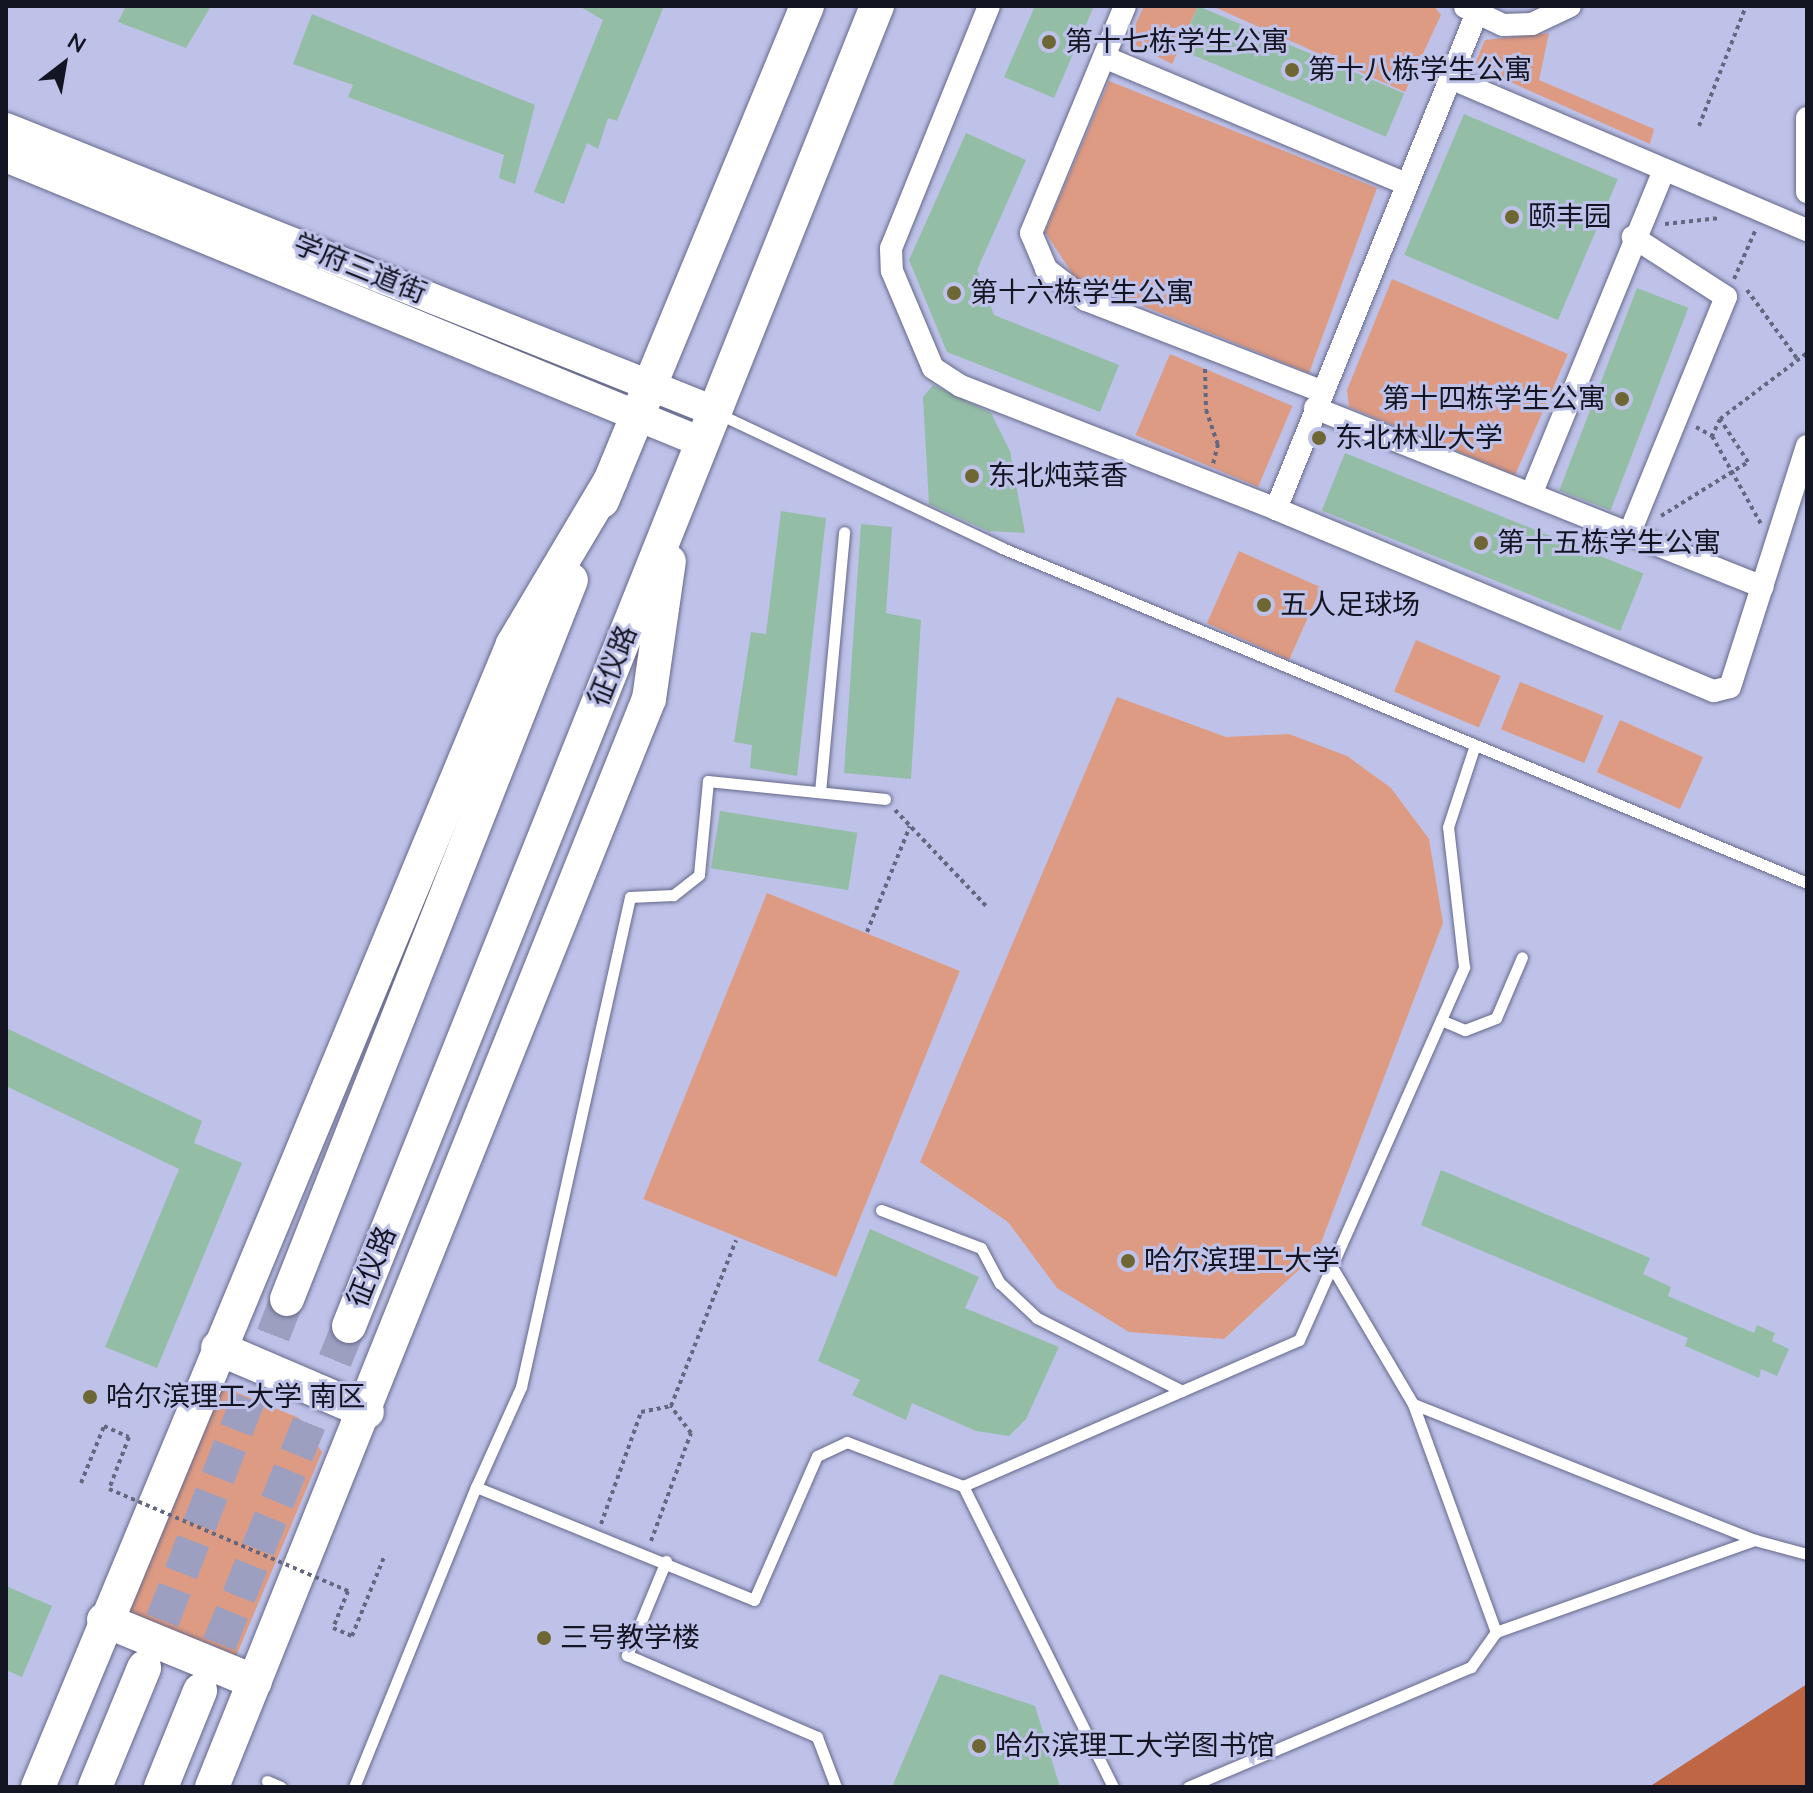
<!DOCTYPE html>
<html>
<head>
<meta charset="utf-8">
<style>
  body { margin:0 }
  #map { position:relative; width:1813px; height:1793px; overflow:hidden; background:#bec2e8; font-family:"Nunito Sans","Noto Sans SC",sans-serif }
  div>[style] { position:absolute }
  .green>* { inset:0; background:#de9b83; transform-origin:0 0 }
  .forest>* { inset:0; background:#bf6645 }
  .building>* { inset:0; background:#94bda6; transform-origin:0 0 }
  .primary-tunnel>* { height:34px; margin-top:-17px; transform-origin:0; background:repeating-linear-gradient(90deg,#9c9fc0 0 34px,transparent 0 51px) }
  .path>* { height:4px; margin-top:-2px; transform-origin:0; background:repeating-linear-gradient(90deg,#646780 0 4px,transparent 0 8px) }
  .roads { filter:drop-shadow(0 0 2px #65688a) drop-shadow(0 0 2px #65688a) }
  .lane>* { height:11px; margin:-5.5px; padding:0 5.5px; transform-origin:5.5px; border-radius:5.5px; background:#fff }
  .street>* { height:22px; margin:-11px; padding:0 11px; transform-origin:11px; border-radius:11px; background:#fff }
  .secondary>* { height:30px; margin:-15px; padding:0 15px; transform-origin:15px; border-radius:15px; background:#fff }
  .primary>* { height:34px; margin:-17px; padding:0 17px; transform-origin:17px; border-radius:17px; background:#fff }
  .path-bridge>* { height:4px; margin-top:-2px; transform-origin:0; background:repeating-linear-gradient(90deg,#646780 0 4px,transparent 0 8px) }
  .dots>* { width:22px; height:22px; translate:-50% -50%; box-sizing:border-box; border:4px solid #bec2e8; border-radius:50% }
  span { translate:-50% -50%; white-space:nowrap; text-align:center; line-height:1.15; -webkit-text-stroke:6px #bec2e8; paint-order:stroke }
  .poi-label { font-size:28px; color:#141522 }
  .left { translate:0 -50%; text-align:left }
  .right { translate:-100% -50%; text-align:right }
  .street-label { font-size:28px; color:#141522 }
  .frame { position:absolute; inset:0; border:8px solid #141522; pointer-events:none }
  .north { position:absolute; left:24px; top:24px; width:80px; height:80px; -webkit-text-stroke:6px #bec2e8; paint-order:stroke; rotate:31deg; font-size:22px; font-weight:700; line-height:32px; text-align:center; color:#141522 }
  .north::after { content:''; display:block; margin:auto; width:28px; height:36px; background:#141522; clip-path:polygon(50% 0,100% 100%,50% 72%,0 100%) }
</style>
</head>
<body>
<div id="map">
  <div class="green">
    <div style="clip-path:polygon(1144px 6px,1198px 6px,1172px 64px,1128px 41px)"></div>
    <div style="clip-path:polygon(1212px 6px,1434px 6px,1441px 15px,1405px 92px)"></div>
    <div style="clip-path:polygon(1549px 33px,1539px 80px,1654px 129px,1650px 144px,1474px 66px,1485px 40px)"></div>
    <div style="clip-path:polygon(1109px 81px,1377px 188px,1309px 373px,1076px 279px,1045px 232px)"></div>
    <div style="clip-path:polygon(1392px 279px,1568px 354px,1515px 475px,1349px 407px,1347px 390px)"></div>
    <div style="left:1170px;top:354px;width:133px;height:88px;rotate:23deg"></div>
    <div style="left:1239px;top:551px;width:90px;height:79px;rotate:24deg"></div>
    <div style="left:1416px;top:640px;width:92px;height:56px;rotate:23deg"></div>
    <div style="left:1520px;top:682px;width:90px;height:51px;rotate:22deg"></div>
    <div style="clip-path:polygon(1117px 697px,1226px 737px,1289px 734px,1347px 756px,1391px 788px,1429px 839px,1443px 923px,1317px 1253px,1224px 1339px,1129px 1332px,1057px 1288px,1008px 1222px,920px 1162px)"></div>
    <div style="left:1620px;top:720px;width:91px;height:57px;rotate:24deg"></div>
    <div style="left:767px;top:893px;width:208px;height:330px;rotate:22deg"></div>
    <div style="clip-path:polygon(217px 1384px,299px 1418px,322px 1452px,234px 1661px,122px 1612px)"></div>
  </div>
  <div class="forest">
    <div style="clip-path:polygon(1807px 1684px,1807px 1787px,1649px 1787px)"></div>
  </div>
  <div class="building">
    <div style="clip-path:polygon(126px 6px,211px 6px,186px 48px,118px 22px)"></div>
    <div style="clip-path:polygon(579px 6px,664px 6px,617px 121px,608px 118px,598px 149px,587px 143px,564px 204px,534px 192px,603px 20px)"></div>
    <div style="clip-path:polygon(1035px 6px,1094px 6px,1054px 98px,1004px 77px)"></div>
    <div style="left:1198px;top:6px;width:224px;height:47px;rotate:23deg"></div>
    <div style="clip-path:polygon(312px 14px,535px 105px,515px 184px,499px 178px,504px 155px,348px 97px,353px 85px,293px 64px)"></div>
    <div style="left:1464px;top:114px;width:167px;height:153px;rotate:23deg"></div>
    <div style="clip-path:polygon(966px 133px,1026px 160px,977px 270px,994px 315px,1119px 365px,1100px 412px,947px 352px,909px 260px)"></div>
    <div style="left:1637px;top:288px;width:55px;height:217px;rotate:21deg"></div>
    <div style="clip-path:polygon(933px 385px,991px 413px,1010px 451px,1025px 533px,988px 531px,929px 504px,923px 397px)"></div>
    <div style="left:1345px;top:453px;width:322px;height:62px;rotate:22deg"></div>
    <div style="clip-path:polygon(781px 511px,826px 518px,797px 776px,750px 768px,752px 745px,734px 742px,751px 632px,766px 634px)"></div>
    <div style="clip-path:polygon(861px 524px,892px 527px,886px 613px,921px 620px,911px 779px,844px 773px)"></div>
    <div style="left:720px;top:811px;width:139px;height:58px;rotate:9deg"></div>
    <div style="clip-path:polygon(6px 1028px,202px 1121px,194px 1143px,242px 1163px,157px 1368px,105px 1347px,179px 1169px,6px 1086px)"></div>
    <div style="clip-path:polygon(1441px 1170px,1650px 1258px,1643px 1274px,1671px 1287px,1668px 1296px,1754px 1333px,1757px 1325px,1775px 1333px,1772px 1341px,1789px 1349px,1777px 1376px,1761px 1369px,1759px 1378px,1706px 1355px,1685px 1346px,1688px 1338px,1421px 1225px)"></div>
    <div style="clip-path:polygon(870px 1229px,979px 1277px,965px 1308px,1059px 1347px,1026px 1419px,1009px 1436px,976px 1431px,912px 1403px,906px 1420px,852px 1395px,860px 1380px,818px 1361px)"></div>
    <div style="clip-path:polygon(6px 1586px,52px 1606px,22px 1677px,6px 1670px)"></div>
    <div style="clip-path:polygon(940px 1674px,1035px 1706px,1060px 1787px,892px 1787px)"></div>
  </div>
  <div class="primary-tunnel">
    <div style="left:144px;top:1668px;width:396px;rotate:-68.8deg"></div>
    <div style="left:200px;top:1691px;width:394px;rotate:-67.8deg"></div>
  </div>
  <div class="path">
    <div style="left:1699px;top:126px;width:129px;rotate:-68.6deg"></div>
    <div style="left:1665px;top:224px;width:55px;rotate:-6.2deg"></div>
    <div style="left:1734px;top:279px;width:55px;rotate:-66.3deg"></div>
    <div style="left:1747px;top:290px;width:87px;rotate:53.9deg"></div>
    <div style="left:1205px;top:369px;width:41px;rotate:88.6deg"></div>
    <div style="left:1206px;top:410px;width:36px;rotate:71deg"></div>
    <div style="left:1218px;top:444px;width:21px;rotate:104deg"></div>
    <div style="left:1720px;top:419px;width:109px;rotate:-37.2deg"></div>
    <div style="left:1696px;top:427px;width:18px;rotate:29deg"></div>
    <div style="left:1712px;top:436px;width:101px;rotate:60.9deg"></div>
    <div style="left:1661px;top:516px;width:102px;rotate:-31.8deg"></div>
    <div style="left:1748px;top:462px;width:51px;rotate:-123.1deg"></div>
    <div style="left:1720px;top:419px;width:19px;rotate:115deg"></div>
    <div style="left:895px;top:810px;width:132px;rotate:46.5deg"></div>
    <div style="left:867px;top:932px;width:114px;rotate:-67.9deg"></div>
    <div style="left:671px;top:1406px;width:178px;rotate:-68.6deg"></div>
    <div style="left:601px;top:1524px;width:119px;rotate:-70.3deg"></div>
    <div style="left:641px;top:1412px;width:31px;rotate:-11deg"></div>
    <div style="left:651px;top:1541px;width:115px;rotate:-69.7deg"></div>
    <div style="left:691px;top:1433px;width:34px;rotate:-127deg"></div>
  </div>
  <div class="roads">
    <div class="lane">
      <div style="left:717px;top:413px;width:315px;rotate:25.3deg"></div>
      <div style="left:1002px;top:548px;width:872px;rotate:22.59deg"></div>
      <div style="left:820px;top:792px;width:261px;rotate:-84.7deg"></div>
      <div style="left:885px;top:799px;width:178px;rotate:-174.2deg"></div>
      <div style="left:708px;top:781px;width:94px;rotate:95.5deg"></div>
      <div style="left:699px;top:875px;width:33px;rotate:142deg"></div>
      <div style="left:673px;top:895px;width:43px;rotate:177.3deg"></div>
      <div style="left:630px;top:897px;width:502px;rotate:102.54deg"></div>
      <div style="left:521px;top:1387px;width:110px;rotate:114.2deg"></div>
      <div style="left:476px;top:1487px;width:300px;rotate:22.1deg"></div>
      <div style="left:754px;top:1600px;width:157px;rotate:-66.4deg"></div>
      <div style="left:817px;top:1456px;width:33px;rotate:-25deg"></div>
      <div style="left:847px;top:1442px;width:124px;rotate:20.8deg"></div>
      <div style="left:963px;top:1486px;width:366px;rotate:-23.5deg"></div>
      <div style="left:1299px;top:1340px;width:408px;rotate:-66.1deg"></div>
      <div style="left:1464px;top:967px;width:141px;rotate:-96.5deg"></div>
      <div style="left:1448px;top:827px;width:86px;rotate:-71.8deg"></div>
      <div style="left:1441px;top:1020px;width:26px;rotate:23deg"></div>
      <div style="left:1465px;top:1030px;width:33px;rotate:-21deg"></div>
      <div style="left:1496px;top:1018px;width:66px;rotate:-66.9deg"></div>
      <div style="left:881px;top:1210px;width:107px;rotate:20.8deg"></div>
      <div style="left:981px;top:1248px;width:40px;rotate:62deg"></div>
      <div style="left:1000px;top:1283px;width:51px;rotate:43.4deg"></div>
      <div style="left:1037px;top:1318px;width:162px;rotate:26.7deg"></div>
      <div style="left:1332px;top:1267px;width:159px;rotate:59.4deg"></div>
      <div style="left:1413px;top:1404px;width:243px;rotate:70deg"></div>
      <div style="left:1496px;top:1632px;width:275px;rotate:-19.6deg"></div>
      <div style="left:1755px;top:1540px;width:368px;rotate:-158.3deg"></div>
      <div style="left:963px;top:1486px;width:336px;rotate:63.5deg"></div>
      <div style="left:1755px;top:1540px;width:54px;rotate:15.1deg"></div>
      <div style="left:666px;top:1561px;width:102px;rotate:112.5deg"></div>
      <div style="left:627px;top:1655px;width:207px;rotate:23.3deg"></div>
      <div style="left:817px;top:1737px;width:53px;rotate:69.2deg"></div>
      <div style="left:267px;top:1781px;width:15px;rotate:23deg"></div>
      <div style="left:354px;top:1787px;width:324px;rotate:-67.9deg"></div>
      <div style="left:1188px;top:1787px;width:307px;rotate:-23deg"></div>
      <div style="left:1471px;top:1667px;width:43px;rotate:-54.5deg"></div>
    </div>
    <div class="street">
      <div style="left:989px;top:6px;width:261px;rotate:112deg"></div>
      <div style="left:891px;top:248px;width:23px;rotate:88deg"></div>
      <div style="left:892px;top:271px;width:105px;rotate:67.1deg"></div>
      <div style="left:933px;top:368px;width:33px;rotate:33deg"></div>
      <div style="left:961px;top:386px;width:338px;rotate:21.3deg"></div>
      <div style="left:1125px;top:6px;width:246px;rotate:112.5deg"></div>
      <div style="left:1031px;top:233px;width:39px;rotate:67deg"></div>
      <div style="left:1046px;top:269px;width:51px;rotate:37.8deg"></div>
      <div style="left:1086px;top:300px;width:252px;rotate:21.2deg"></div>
      <div style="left:1465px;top:7px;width:42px;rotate:25.3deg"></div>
      <div style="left:1503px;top:25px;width:29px;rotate:-2deg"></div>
      <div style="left:1532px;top:24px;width:42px;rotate:-25.3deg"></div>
      <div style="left:1476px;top:15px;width:533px;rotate:112.04deg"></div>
      <div style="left:1276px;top:509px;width:474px;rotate:22.6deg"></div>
      <div style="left:1714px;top:691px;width:16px;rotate:-14deg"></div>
      <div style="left:1730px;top:687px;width:253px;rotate:-72.3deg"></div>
      <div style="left:1104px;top:57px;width:325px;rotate:22.8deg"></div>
      <div style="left:1450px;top:78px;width:388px;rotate:23.1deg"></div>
      <div style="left:1807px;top:118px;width:74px;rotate:90deg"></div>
      <div style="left:1315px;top:408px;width:482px;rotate:21.8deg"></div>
      <div style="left:1532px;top:492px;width:346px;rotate:-67.7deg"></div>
      <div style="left:1630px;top:532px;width:254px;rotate:-67.8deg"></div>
      <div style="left:1726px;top:297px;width:111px;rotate:-147.2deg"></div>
    </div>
    <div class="secondary">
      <div style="left:6px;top:128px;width:762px;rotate:21.79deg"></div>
      <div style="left:6px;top:157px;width:751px;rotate:22.3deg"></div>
    </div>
    <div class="primary">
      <div style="left:602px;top:501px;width:536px;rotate:-67.5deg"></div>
      <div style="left:287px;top:1299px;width:773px;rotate:-68.45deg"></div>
      <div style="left:349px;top:1326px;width:1422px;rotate:-68.2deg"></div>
      <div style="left:218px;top:1348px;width:162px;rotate:23.2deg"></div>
      <div style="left:104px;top:1620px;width:163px;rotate:22.3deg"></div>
      <div style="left:38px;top:1787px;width:1238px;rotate:-67.43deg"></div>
      <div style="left:513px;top:644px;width:190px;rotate:-59.2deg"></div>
      <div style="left:95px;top:1787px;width:129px;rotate:-67.6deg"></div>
      <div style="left:161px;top:1787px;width:104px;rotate:-67.9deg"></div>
      <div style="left:212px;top:1787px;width:1172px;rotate:-68.12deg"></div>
      <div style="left:649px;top:699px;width:139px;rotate:-81.8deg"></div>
    </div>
  </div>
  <div class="path-bridge">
    <div style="left:81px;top:1483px;width:61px;rotate:-68deg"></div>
    <div style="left:104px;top:1426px;width:27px;rotate:24deg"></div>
    <div style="left:129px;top:1437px;width:56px;rotate:111deg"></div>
    <div style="left:109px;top:1489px;width:260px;rotate:23.1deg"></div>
    <div style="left:348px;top:1591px;width:40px;rotate:112deg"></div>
    <div style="left:333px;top:1628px;width:21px;rotate:23deg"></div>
    <div style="left:352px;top:1636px;width:85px;rotate:-67.9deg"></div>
  </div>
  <div class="dots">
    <div style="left:1049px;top:42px;background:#6e6733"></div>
    <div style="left:1292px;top:70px;background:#6e6733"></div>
    <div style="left:1512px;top:217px;background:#6e6733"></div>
    <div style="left:954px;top:293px;background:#6e6733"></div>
    <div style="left:1622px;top:399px;background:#6e6733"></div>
    <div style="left:1319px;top:438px;background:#6e6733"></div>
    <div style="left:972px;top:476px;background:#6e6733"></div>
    <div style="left:1481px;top:543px;background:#6e6733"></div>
    <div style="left:1264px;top:605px;background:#6e6733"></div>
    <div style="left:1128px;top:1261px;background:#6e6733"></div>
    <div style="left:90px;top:1397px;background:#6e6733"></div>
    <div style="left:544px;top:1638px;background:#6e6733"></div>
    <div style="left:979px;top:1746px;background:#6e6733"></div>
  </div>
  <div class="poi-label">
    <span class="left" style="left:1065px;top:42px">第十七栋学生公寓</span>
    <span class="left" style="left:1308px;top:70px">第十八栋学生公寓</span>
    <span class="left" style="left:1528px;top:217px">颐丰园</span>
    <span class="left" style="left:970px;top:293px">第十六栋学生公寓</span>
    <span class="right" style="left:1606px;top:399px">第十四栋学生公寓</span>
    <span class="left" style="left:1335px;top:438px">东北林业大学</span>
    <span class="left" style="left:988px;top:476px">东北炖菜香</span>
    <span class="left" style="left:1497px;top:543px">第十五栋学生公寓</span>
    <span class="left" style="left:1280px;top:605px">五人足球场</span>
    <span class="left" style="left:1144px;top:1261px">哈尔滨理工大学</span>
    <span class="left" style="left:106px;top:1397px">哈尔滨理工大学 南区</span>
    <span class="left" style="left:560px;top:1638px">三号教学楼</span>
    <span class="left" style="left:995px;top:1746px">哈尔滨理工大学图书馆</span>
  </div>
  <div class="street-label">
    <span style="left:360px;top:269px;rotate:22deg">学府三道街</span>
    <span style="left:613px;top:666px;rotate:-68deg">征仪路</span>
    <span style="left:372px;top:1267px;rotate:-68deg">征仪路</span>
  </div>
  <div class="frame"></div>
  <div class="north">N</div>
</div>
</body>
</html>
